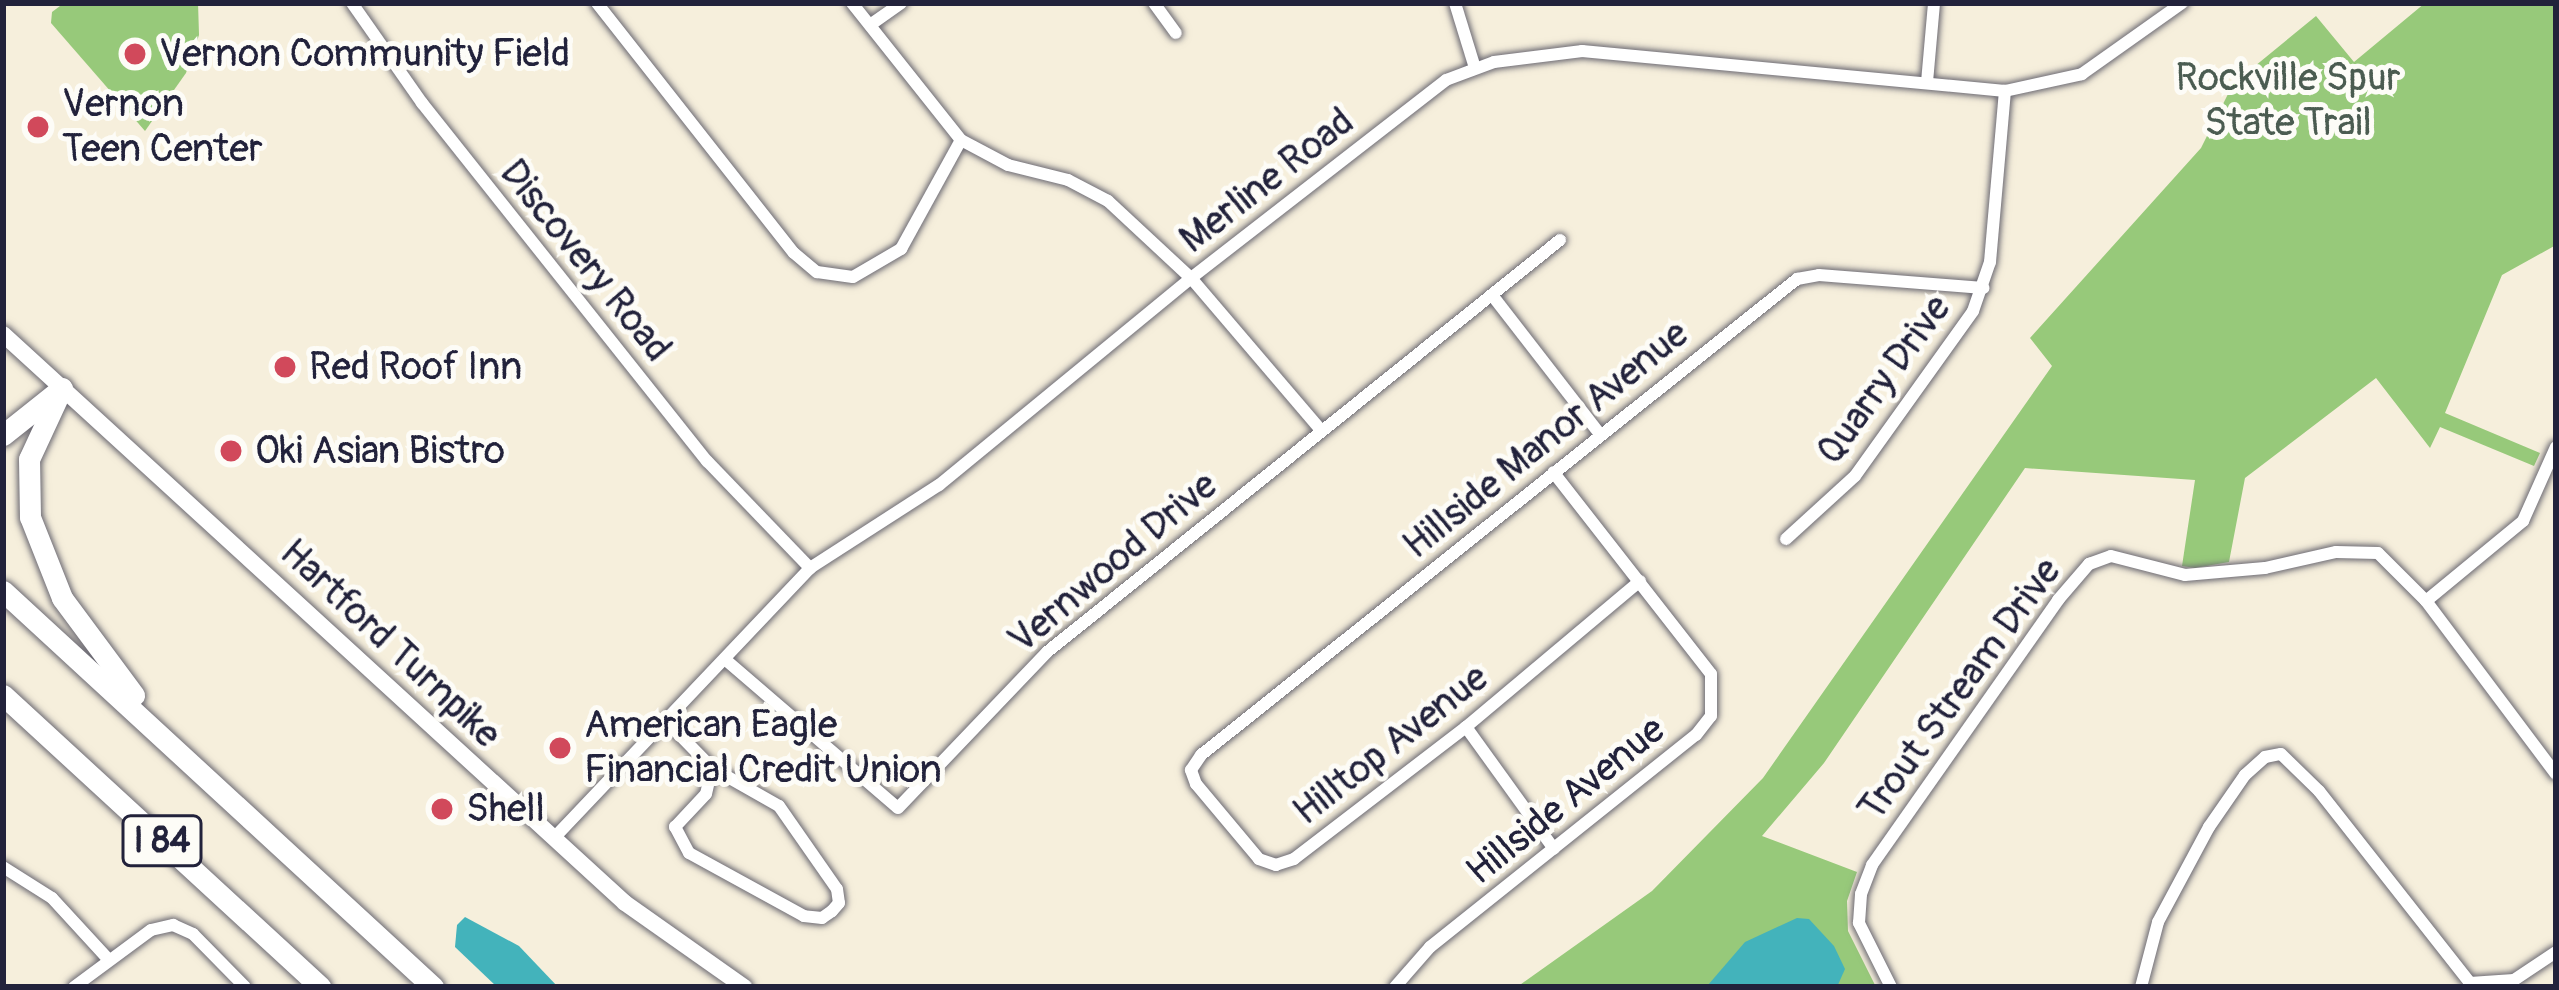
<!DOCTYPE html>
<html>
<head>
<meta charset="utf-8">
<style>
  body { margin:0 }
  #map { position:relative; width:2559px; height:990px; overflow:hidden; background:#f6efdc; font-family:Pangolin,sans-serif }
  div>[style] { position:absolute }
  .green>* { inset:0; background:#97c97a }
  .water>* { inset:0; background:#43b3bb }
  .roads { filter:drop-shadow(0 0 3px #6c6a73) drop-shadow(0 0 3px #6c6a73) }
  .street>* { height:12px; margin:-6px; padding:0 6px; transform-origin:6px; border-radius:6px; background:#fff }
  .secondary>* { height:16px; margin:-8px; padding:0 8px; transform-origin:8px; border-radius:8px; background:#fff }
  .highway>* { height:21px; margin:-10.5px; padding:0 10.5px; transform-origin:10.5px; border-radius:10.5px; background:#fff }
  .dots>* { width:33px; height:33px; translate:-50% -50%; box-sizing:border-box; border:6px solid #fdfcf7; border-radius:50% }
  span { translate:-50% -50%; white-space:nowrap; text-align:center; line-height:1.15; -webkit-text-stroke:10px #fdfcf7; paint-order:stroke }
  .shield-label span { padding:3px 9px; background:#fdfcf7; border:3px solid; border-radius:9px; -webkit-text-stroke-width:0 }
  .shield-label { font-size:36px; color:#22223b; font-weight:700 }
  .poi-label { font-size:39px; color:#22223b }
  .left { translate:0 -50%; text-align:left }
  .park-label { font-size:39px; color:#4b5c51 }
  .street-label { font-size:39px; color:#22223b }
  .frame { position:absolute; inset:0; border:6px solid #22223b; pointer-events:none }
</style>
</head>
<body>
<div id="map">
  <div class="green">
    <div style="clip-path:polygon(64px 3px,198px 3px,199px 35px,186px 73px,145px 131px,51px 23px,52px 12px)"></div>
    <div style="clip-path:polygon(2425px 3px,2556px 3px,2556px 245px,2502px 275px,2445px 413px,2540px 453px,2534px 466px,2440px 427px,2430px 448px,2376px 378px,2245px 478px,2229px 562px,2195px 568px,2182px 566px,2195px 480px,2025px 468px,1824px 763px,1762px 836px,1857px 872px,1847px 901px,1848px 931px,1876px 987px,1517px 987px,1652px 891px,1763px 778px,2052px 366px,2030px 338px,2201px 148px,2233px 84px,2316px 16px,2354px 62px)"></div>
  </div>
  <div class="water">
    <div style="clip-path:polygon(465px 917px,519px 946px,558px 987px,497px 987px,455px 947px,457px 925px)"></div>
    <div style="clip-path:polygon(1797px 918px,1809px 919px,1834px 946px,1845px 969px,1837px 987px,1708px 985px,1745px 942px)"></div>
  </div>
  <div class="roads">
    <div class="street">
      <div style="left:352px;top:3px;width:122px;rotate:55deg"></div>
      <div style="left:422px;top:103px;width:458px;rotate:51.5deg"></div>
      <div style="left:707px;top:461px;width:149px;rotate:46.1deg"></div>
      <div style="left:597px;top:3px;width:318px;rotate:51.8deg"></div>
      <div style="left:794px;top:253px;width:30px;rotate:40deg"></div>
      <div style="left:817px;top:272px;width:36px;rotate:8deg"></div>
      <div style="left:853px;top:277px;width:56px;rotate:-30.3deg"></div>
      <div style="left:901px;top:249px;width:124px;rotate:-61.2deg"></div>
      <div style="left:852px;top:3px;width:175px;rotate:51.5deg"></div>
      <div style="left:961px;top:140px;width:53px;rotate:28deg"></div>
      <div style="left:1008px;top:165px;width:62px;rotate:14deg"></div>
      <div style="left:1068px;top:180px;width:45px;rotate:27.7deg"></div>
      <div style="left:1108px;top:201px;width:113px;rotate:42.9deg"></div>
      <div style="left:1191px;top:278px;width:199px;rotate:49.5deg"></div>
      <div style="left:1154px;top:3px;width:37px;rotate:54deg"></div>
      <div style="left:1455px;top:3px;width:68px;rotate:72.9deg"></div>
      <div style="left:870px;top:25px;width:38px;rotate:-35deg"></div>
      <div style="left:1927px;top:82px;width:79px;rotate:-84.9deg"></div>
      <div style="left:1492px;top:295px;width:176px;rotate:52.2deg"></div>
      <div style="left:1786px;top:539px;width:93px;rotate:-42.4deg"></div>
      <div style="left:1855px;top:476px;width:203px;rotate:-54.4deg"></div>
      <div style="left:1973px;top:311px;width:52px;rotate:-70.9deg"></div>
      <div style="left:1990px;top:262px;width:172px;rotate:-85deg"></div>
      <div style="left:1640px;top:581px;width:227px;rotate:140deg"></div>
      <div style="left:1466px;top:727px;width:217px;rotate:142.5deg"></div>
      <div style="left:1294px;top:859px;width:19px;rotate:162deg"></div>
      <div style="left:1276px;top:865px;width:18px;rotate:-161deg"></div>
      <div style="left:1259px;top:859px;width:98px;rotate:-130deg"></div>
      <div style="left:1196px;top:784px;width:15px;rotate:-110deg"></div>
      <div style="left:1191px;top:770px;width:18px;rotate:-56deg"></div>
      <div style="left:1201px;top:755px;width:763px;rotate:-38.61deg"></div>
      <div style="left:1797px;top:279px;width:22px;rotate:-10deg"></div>
      <div style="left:1819px;top:275px;width:165px;rotate:4.5deg"></div>
      <div style="left:2426px;top:601px;width:126px;rotate:-39.5deg"></div>
      <div style="left:2523px;top:521px;width:81px;rotate:-66deg"></div>
      <div style="left:727px;top:661px;width:225px;rotate:40.7deg"></div>
      <div style="left:898px;top:808px;width:216px;rotate:-46.3deg"></div>
      <div style="left:1047px;top:652px;width:658px;rotate:-38.77deg"></div>
      <div style="left:668px;top:723px;width:63px;rotate:45.6deg"></div>
      <div style="left:712px;top:768px;width:77px;rotate:29.6deg"></div>
      <div style="left:779px;top:806px;width:101px;rotate:55.1deg"></div>
      <div style="left:837px;top:889px;width:14px;rotate:82deg"></div>
      <div style="left:839px;top:903px;width:11px;rotate:131deg"></div>
      <div style="left:832px;top:911px;width:12px;rotate:145deg"></div>
      <div style="left:822px;top:918px;width:18px;rotate:-174deg"></div>
      <div style="left:804px;top:916px;width:131px;rotate:-151.3deg"></div>
      <div style="left:689px;top:853px;width:30px;rotate:-118deg"></div>
      <div style="left:675px;top:827px;width:45px;rotate:-46.8deg"></div>
      <div style="left:706px;top:794px;width:27px;rotate:-77deg"></div>
      <div style="left:1466px;top:727px;width:150px;rotate:54.2deg"></div>
      <div style="left:554px;top:838px;width:372px;rotate:-46.5deg"></div>
      <div style="left:810px;top:568px;width:153px;rotate:-32.8deg"></div>
      <div style="left:939px;top:485px;width:326px;rotate:-39.4deg"></div>
      <div style="left:1191px;top:278px;width:323px;rotate:-37.8deg"></div>
      <div style="left:1446px;top:80px;width:51px;rotate:-20.6deg"></div>
      <div style="left:1494px;top:62px;width:89px;rotate:-7.1deg"></div>
      <div style="left:1582px;top:51px;width:425px;rotate:5.4deg"></div>
      <div style="left:2005px;top:91px;width:79px;rotate:-12.4deg"></div>
      <div style="left:2082px;top:74px;width:123px;rotate:-35.4deg"></div>
      <div style="left:3px;top:867px;width:58px;rotate:32.3deg"></div>
      <div style="left:52px;top:898px;width:84px;rotate:47.4deg"></div>
      <div style="left:74px;top:987px;width:96px;rotate:-36.5deg"></div>
      <div style="left:151px;top:930px;width:23px;rotate:-13deg"></div>
      <div style="left:173px;top:925px;width:22px;rotate:24deg"></div>
      <div style="left:193px;top:934px;width:74px;rotate:45.5deg"></div>
      <div style="left:1395px;top:987px;width:53px;rotate:-48.8deg"></div>
      <div style="left:1430px;top:947px;width:340px;rotate:-38.6deg"></div>
      <div style="left:1696px;top:735px;width:24px;rotate:-52deg"></div>
      <div style="left:1711px;top:716px;width:42px;rotate:-90deg"></div>
      <div style="left:1711px;top:674px;width:256px;rotate:-128deg"></div>
      <div style="left:1891px;top:987px;width:72px;rotate:-116.6deg"></div>
      <div style="left:1859px;top:923px;width:29px;rotate:-86deg"></div>
      <div style="left:1861px;top:894px;width:31px;rotate:-69deg"></div>
      <div style="left:1872px;top:865px;width:324px;rotate:-54.9deg"></div>
      <div style="left:2058px;top:600px;width:48px;rotate:-49.3deg"></div>
      <div style="left:2089px;top:564px;width:23px;rotate:-20deg"></div>
      <div style="left:2111px;top:556px;width:76px;rotate:14.4deg"></div>
      <div style="left:2185px;top:575px;width:80px;rotate:-5deg"></div>
      <div style="left:2265px;top:568px;width:73px;rotate:-12.7deg"></div>
      <div style="left:2336px;top:552px;width:42px;rotate:1.4deg"></div>
      <div style="left:2378px;top:553px;width:68px;rotate:45deg"></div>
      <div style="left:2426px;top:601px;width:216px;rotate:53.1deg"></div>
      <div style="left:2141px;top:987px;width:67px;rotate:-75.3deg"></div>
      <div style="left:2158px;top:922px;width:108px;rotate:-61.8deg"></div>
      <div style="left:2209px;top:827px;width:63px;rotate:-55.3deg"></div>
      <div style="left:2245px;top:775px;width:27px;rotate:-42deg"></div>
      <div style="left:2265px;top:757px;width:16px;rotate:-11deg"></div>
      <div style="left:2281px;top:754px;width:53px;rotate:44.2deg"></div>
      <div style="left:2319px;top:791px;width:244px;rotate:51.8deg"></div>
      <div style="left:2470px;top:983px;width:44px;rotate:-3.9deg"></div>
      <div style="left:2514px;top:980px;width:50px;rotate:-33.7deg"></div>
    </div>
    <div class="secondary">
      <div style="left:3px;top:334px;width:843px;rotate:42.45deg"></div>
      <div style="left:625px;top:903px;width:146px;rotate:35.2deg"></div>
    </div>
    <div class="highway">
      <div style="left:62px;top:388px;width:78px;rotate:114.9deg"></div>
      <div style="left:29px;top:459px;width:58px;rotate:89deg"></div>
      <div style="left:30px;top:517px;width:87px;rotate:68.4deg"></div>
      <div style="left:62px;top:598px;width:121px;rotate:53.4deg"></div>
      <div style="left:3px;top:435px;width:75px;rotate:-38.5deg"></div>
      <div style="left:3px;top:591px;width:585px;rotate:42.64deg"></div>
      <div style="left:3px;top:695px;width:431px;rotate:42.6deg"></div>
    </div>
  </div>
  <div class="dots">
    <div style="left:135px;top:54px;background:#d1495b"></div>
    <div style="left:38px;top:127px;background:#d1495b"></div>
    <div style="left:285px;top:367px;background:#d1495b"></div>
    <div style="left:231px;top:451px;background:#d1495b"></div>
    <div style="left:560px;top:748px;background:#d1495b"></div>
    <div style="left:442px;top:809px;background:#d1495b"></div>
  </div>
  <div class="shield-label">
    <span style="left:162px;top:841px">I 84</span>
  </div>
  <div class="poi-label">
    <span class="left" style="left:159px;top:54px">Vernon Community Field</span>
    <span class="left" style="left:62px;top:127px">Vernon<br>Teen Center</span>
    <span class="left" style="left:309px;top:367px">Red Roof Inn</span>
    <span class="left" style="left:255px;top:451px">Oki Asian Bistro</span>
    <span class="left" style="left:584px;top:748px">American Eagle<br>Financial Credit Union</span>
    <span class="left" style="left:466px;top:809px">Shell</span>
  </div>
  <div class="park-label">
    <span style="left:2288px;top:101px">Rockville Spur<br>State Trail</span>
  </div>
  <div class="street-label">
    <span style="left:1267px;top:181px;rotate:-38deg">Merline Road</span>
    <span style="left:585px;top:261px;rotate:51deg">Discovery Road</span>
    <span style="left:1884px;top:380px;rotate:-54deg">Quarry Drive</span>
    <span style="left:1546px;top:440px;rotate:-39deg">Hillside Manor Avenue</span>
    <span style="left:1113px;top:563px;rotate:-40deg">Vernwood Drive</span>
    <span style="left:390px;top:644px;rotate:43deg">Hartford Turnpike</span>
    <span style="left:1960px;top:690px;rotate:-54deg">Trout Stream Drive</span>
    <span style="left:1391px;top:745px;rotate:-38deg">Hilltop Avenue</span>
    <span style="left:1566px;top:801px;rotate:-39deg">Hillside Avenue</span>
  </div>
  <div class="frame"></div>
</div>
</body>
</html>
